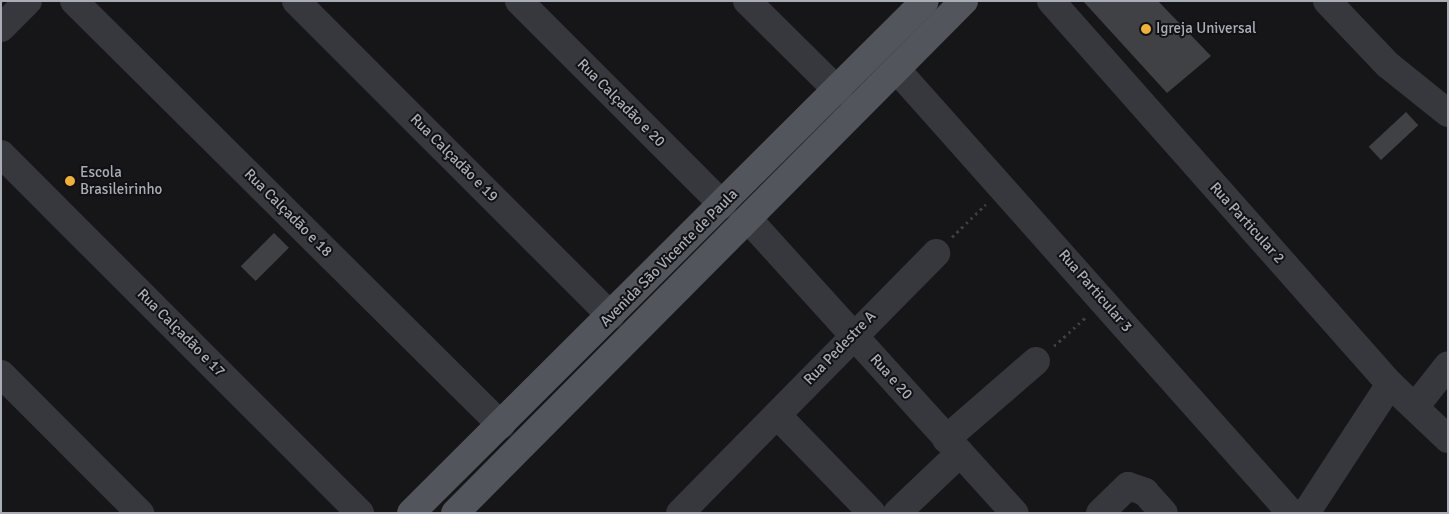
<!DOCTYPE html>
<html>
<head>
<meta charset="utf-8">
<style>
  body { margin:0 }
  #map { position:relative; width:1449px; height:514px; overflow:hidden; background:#161618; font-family:Signika,sans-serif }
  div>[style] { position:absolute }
  .building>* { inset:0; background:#404145; transform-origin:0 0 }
  .path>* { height:3px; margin-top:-1.5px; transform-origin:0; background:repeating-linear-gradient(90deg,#3d3f44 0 2.5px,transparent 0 6.5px) }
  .minor>* { height:28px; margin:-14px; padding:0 14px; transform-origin:14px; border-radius:14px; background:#37383d }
  .major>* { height:28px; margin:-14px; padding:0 14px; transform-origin:14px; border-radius:14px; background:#53555c }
  .dots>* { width:14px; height:14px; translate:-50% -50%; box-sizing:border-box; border:2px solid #111113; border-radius:50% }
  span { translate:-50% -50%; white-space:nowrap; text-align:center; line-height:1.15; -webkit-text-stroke:4px #111113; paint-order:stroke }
  .poi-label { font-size:15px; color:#a8adb8 }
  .left { translate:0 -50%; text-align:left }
  .street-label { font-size:15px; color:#a8adb8 }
  .frame { position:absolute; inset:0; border:2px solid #a8adb8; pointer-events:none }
</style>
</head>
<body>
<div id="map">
  <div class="building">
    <div style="clip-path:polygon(1083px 1px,1158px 1px,1211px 56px,1167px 93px)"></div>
    <div style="left:1406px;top:112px;width:18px;height:51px;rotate:47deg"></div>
    <div style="left:274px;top:233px;width:21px;height:47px;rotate:45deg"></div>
  </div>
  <div class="path">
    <div style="left:952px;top:237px;width:47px;rotate:-44.1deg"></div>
    <div style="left:1054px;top:346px;width:43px;rotate:-42.2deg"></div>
  </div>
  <div class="minor">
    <div style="left:74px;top:1px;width:602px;rotate:44.8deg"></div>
    <div style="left:296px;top:1px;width:445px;rotate:45deg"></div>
    <div style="left:519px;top:1px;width:288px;rotate:45deg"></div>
    <div style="left:747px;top:1px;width:128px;rotate:44.7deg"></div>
    <div style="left:1051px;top:1px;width:511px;rotate:48.49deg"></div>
    <div style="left:1390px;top:384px;width:80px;rotate:43.5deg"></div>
    <div style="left:1327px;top:1px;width:88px;rotate:46.4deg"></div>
    <div style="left:1388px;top:65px;width:77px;rotate:38.7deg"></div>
    <div style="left:1px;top:28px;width:38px;rotate:-45deg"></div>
    <div style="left:897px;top:70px;width:593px;rotate:48.35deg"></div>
    <div style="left:1px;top:154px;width:508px;rotate:45deg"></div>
    <div style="left:748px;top:219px;width:397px;rotate:47.8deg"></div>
    <div style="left:1px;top:374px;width:197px;rotate:45deg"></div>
    <div style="left:1415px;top:407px;width:53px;rotate:-51.8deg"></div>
    <div style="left:777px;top:415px;width:136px;rotate:45.9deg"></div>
    <div style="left:946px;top:439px;width:119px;rotate:-40.9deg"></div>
    <div style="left:680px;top:513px;width:365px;rotate:-45.4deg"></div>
    <div style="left:897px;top:513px;width:87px;rotate:-43.6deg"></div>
    <div style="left:1100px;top:513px;width:39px;rotate:-44deg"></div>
    <div style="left:1128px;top:486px;width:18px;rotate:19deg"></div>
    <div style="left:1145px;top:492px;width:28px;rotate:48deg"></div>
    <div style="left:1306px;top:513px;width:154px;rotate:-56.9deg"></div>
  </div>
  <div class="major">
    <div style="left:411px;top:513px;width:725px;rotate:-44.89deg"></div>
    <div style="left:455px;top:513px;width:722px;rotate:-45.17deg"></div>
  </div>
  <div class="dots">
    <div style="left:1146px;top:29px;background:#f2b134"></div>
    <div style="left:70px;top:181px;background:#f2b134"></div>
  </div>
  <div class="poi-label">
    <span class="left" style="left:1156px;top:29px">Igreja Universal</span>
    <span class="left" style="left:80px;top:181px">Escola<br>Brasileirinho</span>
  </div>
  <div class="street-label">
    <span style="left:621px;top:103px;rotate:45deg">Rua Calçadão e 20</span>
    <span style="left:454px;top:158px;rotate:45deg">Rua Calçadão e 19</span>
    <span style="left:288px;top:213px;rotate:45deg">Rua Calçadão e 18</span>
    <span style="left:1247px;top:223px;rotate:48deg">Rua Particular 2</span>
    <span style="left:669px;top:258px;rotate:-45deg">Avenida São Vicente de Paula</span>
    <span style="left:1095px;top:291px;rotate:49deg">Rua Particular 3</span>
    <span style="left:181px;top:333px;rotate:45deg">Rua Calçadão e 17</span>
    <span style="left:840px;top:348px;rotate:-46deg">Rua Pedestre A</span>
    <span style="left:891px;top:377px;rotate:48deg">Rua e 20</span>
  </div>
  <div class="frame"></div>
</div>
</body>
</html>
